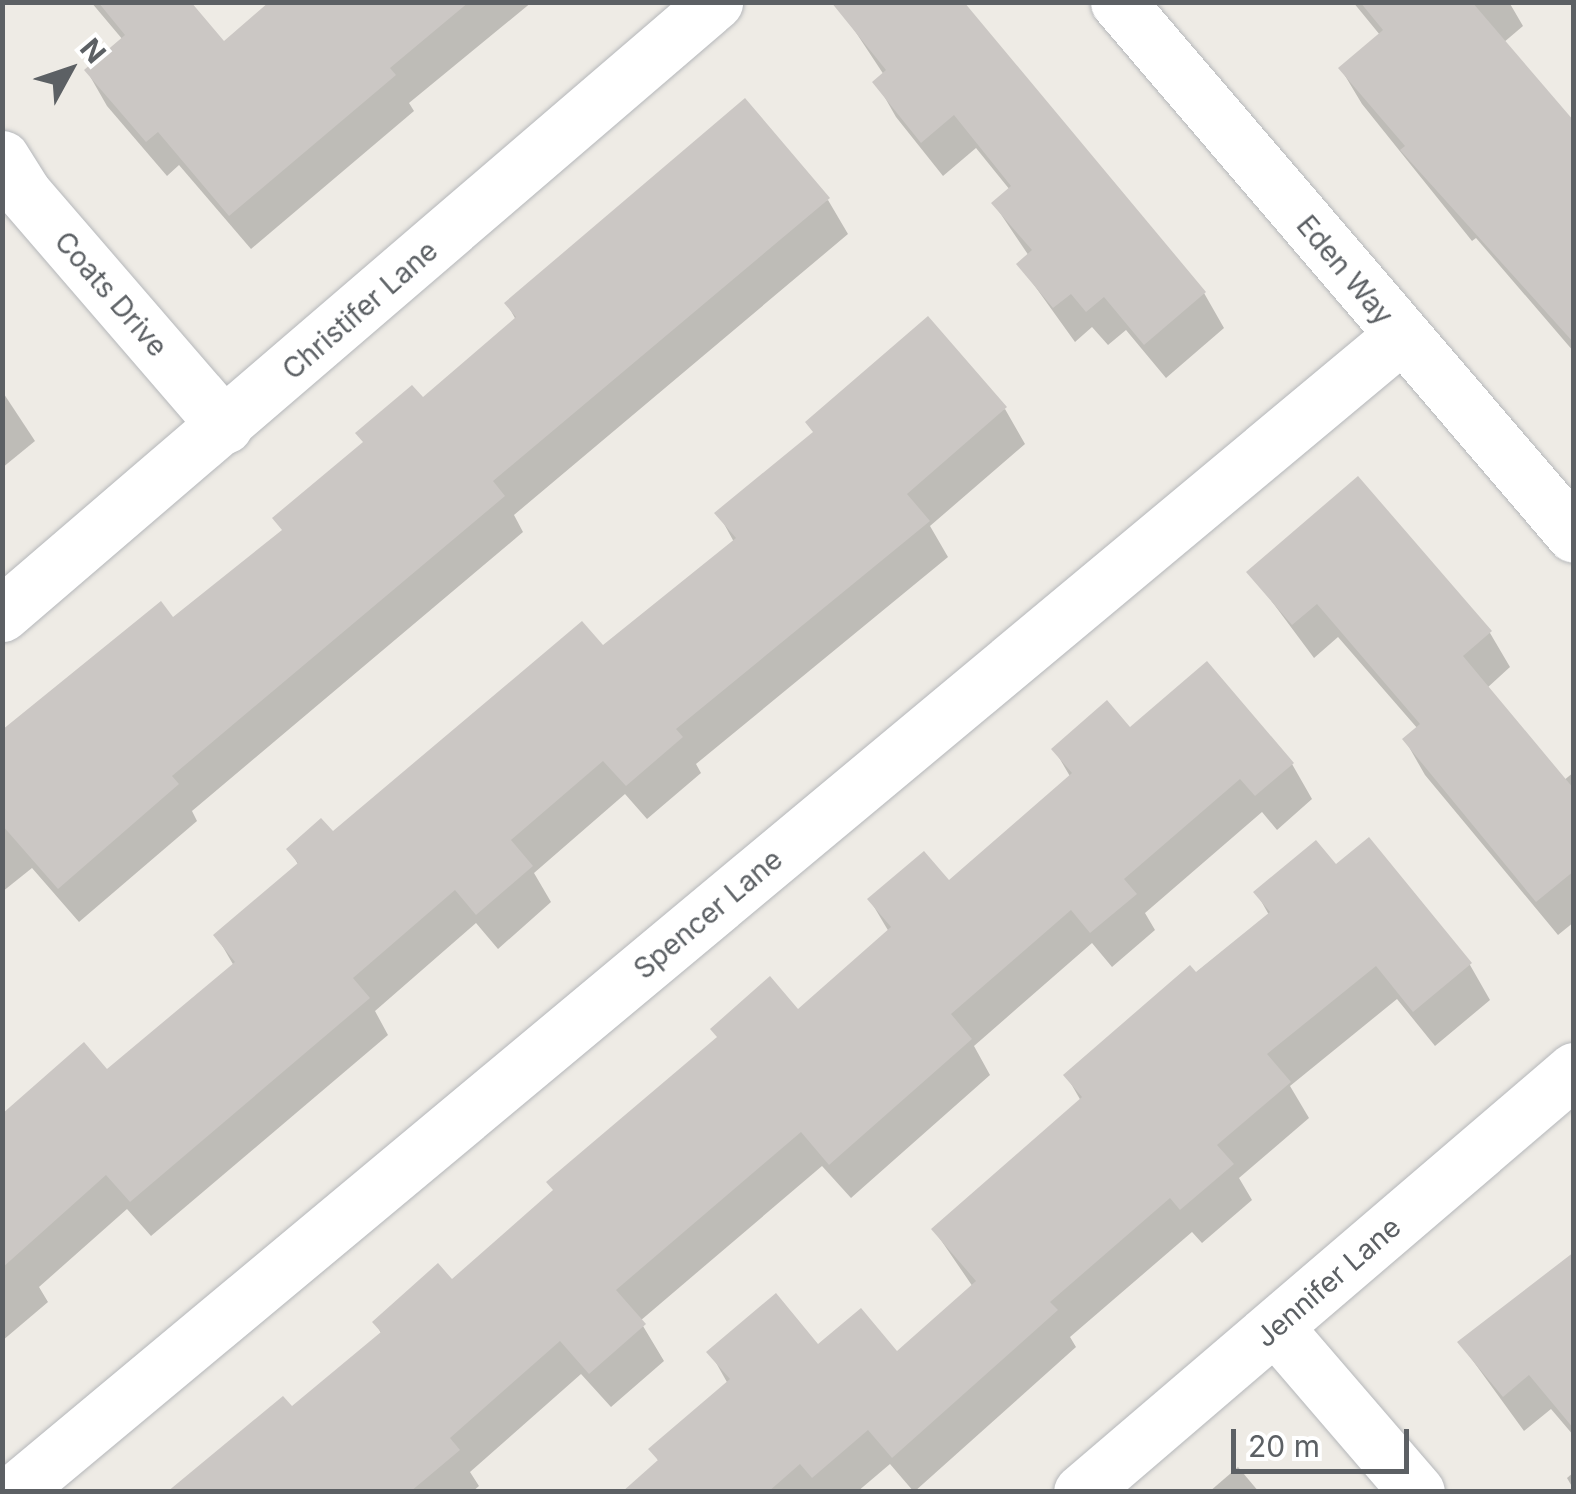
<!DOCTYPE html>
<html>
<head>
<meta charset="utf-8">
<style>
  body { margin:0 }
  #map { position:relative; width:1576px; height:1494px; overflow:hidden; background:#eeebe5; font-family:Inter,sans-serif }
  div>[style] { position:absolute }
  .shadow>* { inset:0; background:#0003 }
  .building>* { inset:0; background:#cbc7c4 }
  .roads { filter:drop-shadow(0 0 2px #b5b7ba) drop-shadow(0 0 2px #b5b7ba) }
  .minor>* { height:55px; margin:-27.5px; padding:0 27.5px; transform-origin:27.5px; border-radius:27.5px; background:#fff }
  span { translate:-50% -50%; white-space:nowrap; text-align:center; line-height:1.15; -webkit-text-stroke:10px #fff; paint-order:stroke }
  .street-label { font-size:28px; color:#5c6064 }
  .frame { position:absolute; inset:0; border:5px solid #5c6064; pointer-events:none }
  .north { position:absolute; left:20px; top:20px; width:100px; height:100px; -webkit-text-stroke:8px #fff; paint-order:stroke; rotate:50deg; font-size:28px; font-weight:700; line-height:40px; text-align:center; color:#5c6064 }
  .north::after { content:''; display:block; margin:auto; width:35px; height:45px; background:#5c6064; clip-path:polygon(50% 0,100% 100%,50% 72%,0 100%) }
  .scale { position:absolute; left:1231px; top:1429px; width:178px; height:45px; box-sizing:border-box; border:5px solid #5c6064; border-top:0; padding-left:12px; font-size:30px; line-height:35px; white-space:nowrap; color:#5c6064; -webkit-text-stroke:8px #fff; paint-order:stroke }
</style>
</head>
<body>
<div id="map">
  <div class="shadow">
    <div style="clip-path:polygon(91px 2px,188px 2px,223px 45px,273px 2px,532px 2px,409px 103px,414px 111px,251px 249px,179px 165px,167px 176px,107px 106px,87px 71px,123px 40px)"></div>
    <div style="clip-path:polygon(1353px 2px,1509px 2px,1523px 26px,1503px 43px,1574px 125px,1574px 352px,1476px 238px,1472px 241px,1362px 104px,1341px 69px,1380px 35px)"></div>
    <div style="clip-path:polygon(849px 22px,1204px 293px,1224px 328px,1166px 378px,1126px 330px,1108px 345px,1092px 327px,1075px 342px,1019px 264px,1029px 256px,994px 204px,1010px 190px,976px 148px,943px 176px,896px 117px,876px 82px,884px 75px)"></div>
    <div style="clip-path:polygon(828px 200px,848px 234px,514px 515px,523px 532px,192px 811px,197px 821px,79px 922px,32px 868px,2px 892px,2px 735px,173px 621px,283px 532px,516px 320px,507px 304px)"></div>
    <div style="clip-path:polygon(2px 391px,35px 441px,2px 468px)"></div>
    <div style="clip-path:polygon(1005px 409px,1025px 444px,930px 526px,948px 557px,696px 764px,701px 773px,647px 819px,625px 794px,534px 873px,551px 902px,498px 949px,476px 923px,375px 1011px,388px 1035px,151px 1236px,127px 1209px,39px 1287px,48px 1302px,2px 1341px,2px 1117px,107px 1073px,234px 966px,216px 935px,299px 866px,289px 849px,332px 835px,603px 649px,734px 542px,718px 513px)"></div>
    <div style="clip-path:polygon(1358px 479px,1490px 633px,1510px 667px,1487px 688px,1563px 781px,1574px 772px,1574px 922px,1558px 935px,1425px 775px,1405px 740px,1418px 729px,1338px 637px,1314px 658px,1250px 572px)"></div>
    <div style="clip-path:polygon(1130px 731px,1292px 764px,1312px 799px,1277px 830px,1262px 812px,1145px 913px,1155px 930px,1112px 967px,1092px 943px,974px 1046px,990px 1075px,851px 1198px,822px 1166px,640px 1321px,664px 1361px,611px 1407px,581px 1374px,470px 1472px,479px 1486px,472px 1492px,171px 1492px,291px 1410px,382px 1335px,375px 1322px,451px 1282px,798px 1012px,889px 932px,870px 900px,949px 883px,1071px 778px,1054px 749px)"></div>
    <div style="clip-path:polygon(1369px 841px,1470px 965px,1490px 1000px,1435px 1046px,1397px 999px,1290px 1086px,1309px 1118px,1239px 1178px,1252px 1200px,1202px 1243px,1192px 1232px,1070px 1337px,1076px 1347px,914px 1492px,890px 1464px,857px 1492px,625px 1492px,659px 1462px,652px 1450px,728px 1384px,710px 1352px,818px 1347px,897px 1355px,973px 1287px,934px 1230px,1081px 1101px,1066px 1075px,1269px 915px,1256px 892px,1336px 867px)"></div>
    <div style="clip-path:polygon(1574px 1255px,1574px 1436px,1551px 1409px,1524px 1431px,1460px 1343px)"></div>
    <div style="clip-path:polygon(1238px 1467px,1259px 1492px,1209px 1492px)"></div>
    <div style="clip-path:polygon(1574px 1472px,1574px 1490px,1567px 1478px)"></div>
  </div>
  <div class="building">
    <div style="clip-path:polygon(98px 2px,191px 2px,224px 41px,269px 2px,469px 2px,390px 68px,396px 75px,229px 216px,158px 132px,146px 142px,84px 70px,125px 35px)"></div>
    <div style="clip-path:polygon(831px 2px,964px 2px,1206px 292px,1144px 345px,1104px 297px,1086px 312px,1071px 294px,1053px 308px,1016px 264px,1032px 250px,991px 203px,1011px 186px,954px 115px,921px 143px,872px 82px,886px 70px)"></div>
    <div style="clip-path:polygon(1360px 2px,1472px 2px,1574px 121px,1574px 343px,1400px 150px,1405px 146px,1338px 68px,1383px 30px)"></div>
    <div style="clip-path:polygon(745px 98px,830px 198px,493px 481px,505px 496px,172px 776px,179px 784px,58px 889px,2px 825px,2px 730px,161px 601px,173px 617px,282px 530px,272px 518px,363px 442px,355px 433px,412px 385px,423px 397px,516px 317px,504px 303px)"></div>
    <div style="clip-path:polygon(928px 316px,1007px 407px,907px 494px,930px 521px,676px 729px,683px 737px,626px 786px,603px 761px,511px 840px,533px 866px,476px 915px,455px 890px,353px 978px,370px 998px,130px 1202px,106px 1175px,2px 1268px,2px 1114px,84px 1042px,107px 1069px,235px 962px,213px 935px,298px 863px,286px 849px,321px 818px,333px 831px,582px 621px,603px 645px,736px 538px,714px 513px,813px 432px,805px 422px)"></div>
    <div style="clip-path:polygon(1358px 476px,1492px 631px,1463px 656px,1574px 789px,1574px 871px,1536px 902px,1402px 739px,1420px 724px,1317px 604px,1292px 625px,1246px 572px)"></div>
    <div style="clip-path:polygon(1207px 661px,1294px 763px,1255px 796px,1240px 779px,1124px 879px,1137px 894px,1090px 933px,1071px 910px,951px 1014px,972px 1039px,829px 1165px,801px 1132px,616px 1290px,646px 1324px,589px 1374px,560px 1341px,450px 1438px,460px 1450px,410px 1492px,167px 1492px,283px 1396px,292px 1406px,381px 1332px,372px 1322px,438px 1263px,452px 1279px,553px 1190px,546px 1182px,717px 1037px,710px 1029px,770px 976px,798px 1009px,891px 927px,867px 899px,924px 851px,949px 880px,1072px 773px,1051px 749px,1107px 700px,1130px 727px)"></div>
    <div style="clip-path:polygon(1369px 837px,1472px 963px,1413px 1012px,1376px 966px,1267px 1054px,1291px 1082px,1217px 1145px,1234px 1164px,1180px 1210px,1170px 1198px,1050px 1302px,1058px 1310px,892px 1458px,868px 1430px,812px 1478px,800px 1464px,768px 1492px,622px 1492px,658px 1460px,648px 1449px,730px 1379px,706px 1352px,776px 1293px,818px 1344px,861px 1308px,897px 1351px,976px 1281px,931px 1229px,1082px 1097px,1063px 1075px,1190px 965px,1196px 972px,1270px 912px,1253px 892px,1316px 840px,1336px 864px)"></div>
    <div style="clip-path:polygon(1574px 1252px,1574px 1429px,1529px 1375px,1503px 1397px,1457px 1342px)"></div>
  </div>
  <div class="roads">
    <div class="minor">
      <div style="left:1118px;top:2px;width:701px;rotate:49.45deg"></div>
      <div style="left:2px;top:158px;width:40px;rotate:58deg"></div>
      <div style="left:23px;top:192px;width:309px;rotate:49.2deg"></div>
      <div style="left:2px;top:614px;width:940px;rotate:-40.64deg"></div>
      <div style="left:1276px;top:1328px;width:216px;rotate:49.3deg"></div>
      <div style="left:14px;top:1492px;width:1806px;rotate:-39.81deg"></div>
      <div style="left:1081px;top:1492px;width:649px;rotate:-40.56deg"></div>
    </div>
  </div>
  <div class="street-label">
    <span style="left:1345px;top:270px;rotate:50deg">Eden Way</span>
    <span style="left:111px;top:294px;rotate:49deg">Coats Drive</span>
    <span style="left:360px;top:310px;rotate:-41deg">Christifer Lane</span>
    <span style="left:708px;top:914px;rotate:-40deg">Spencer Lane</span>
    <span style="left:1328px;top:1282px;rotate:-41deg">Jennifer Lane</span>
  </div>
  <div class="frame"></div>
  <div class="north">N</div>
  <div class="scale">20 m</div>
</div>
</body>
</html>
